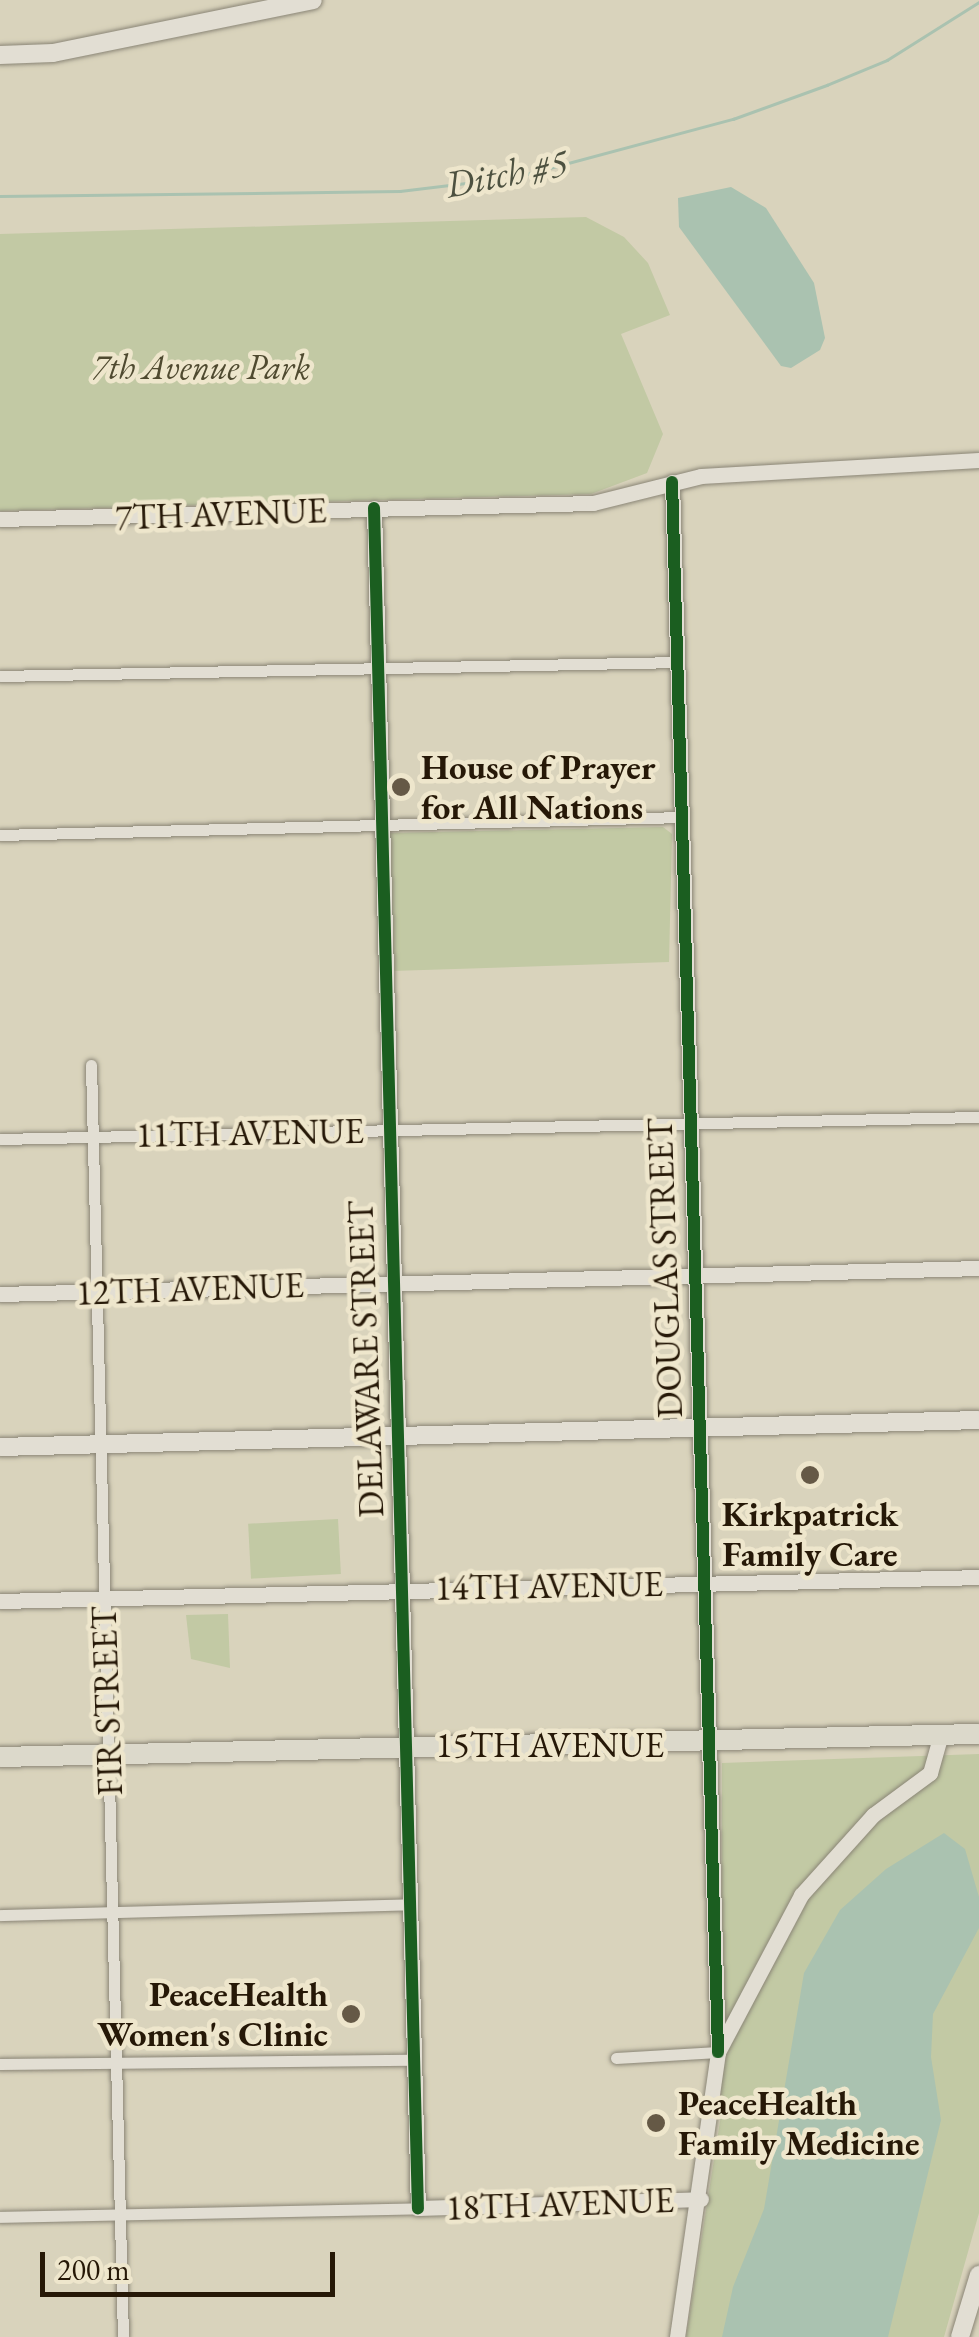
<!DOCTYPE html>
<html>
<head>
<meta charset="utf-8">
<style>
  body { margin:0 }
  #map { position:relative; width:979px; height:2337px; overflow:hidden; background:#d9d3bc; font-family:"EB Garamond",serif }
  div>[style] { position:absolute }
  .green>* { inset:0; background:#c2c9a4; transform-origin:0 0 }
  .water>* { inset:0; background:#aac2b0 }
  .stream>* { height:2.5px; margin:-1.25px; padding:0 1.25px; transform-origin:1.25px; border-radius:1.25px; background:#aac2b0 }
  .roads { filter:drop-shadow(0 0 2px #8a8576) drop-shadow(0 0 2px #8a8576) }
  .minor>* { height:11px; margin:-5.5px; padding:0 5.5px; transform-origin:5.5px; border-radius:5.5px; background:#e2ded3 }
  .tertiary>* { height:15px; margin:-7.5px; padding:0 7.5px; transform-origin:7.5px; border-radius:7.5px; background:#e2ded3 }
  .secondary>* { height:18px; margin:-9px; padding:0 9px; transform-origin:9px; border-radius:9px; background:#e2ded3 }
  .primary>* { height:20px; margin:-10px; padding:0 10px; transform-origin:10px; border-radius:10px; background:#dcd9cb }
  .cycleway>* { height:12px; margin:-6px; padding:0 6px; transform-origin:6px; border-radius:6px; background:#1b5e20 }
  .dots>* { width:28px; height:28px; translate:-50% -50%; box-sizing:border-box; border:5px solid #eee6cc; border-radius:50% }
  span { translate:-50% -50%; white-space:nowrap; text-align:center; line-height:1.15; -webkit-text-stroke:9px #eee6cc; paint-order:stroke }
  .park-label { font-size:35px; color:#4f4a30; font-style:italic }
  .street-label { font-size:35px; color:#261807 }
  .poi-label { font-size:35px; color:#261807; font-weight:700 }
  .left { translate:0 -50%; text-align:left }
  .right { translate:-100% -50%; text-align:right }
  .water-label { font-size:38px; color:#4d5140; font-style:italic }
  .scale { position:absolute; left:40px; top:2252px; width:295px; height:45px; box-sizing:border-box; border:5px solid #261807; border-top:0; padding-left:12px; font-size:30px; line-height:35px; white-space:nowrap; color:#261807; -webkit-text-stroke:8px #eee6cc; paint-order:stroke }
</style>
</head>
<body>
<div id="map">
  <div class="green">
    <div style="clip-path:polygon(586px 217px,624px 237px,648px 263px,670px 315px,621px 334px,663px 434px,647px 473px,591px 494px,0 511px,0 234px)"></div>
    <div style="clip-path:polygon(663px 827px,672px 834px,669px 962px,392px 971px,388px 833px)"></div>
    <div style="left:338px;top:1519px;width:55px;height:90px;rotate:87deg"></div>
    <div style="clip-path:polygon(228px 1614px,230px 1668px,191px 1659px,186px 1615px)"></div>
    <div style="clip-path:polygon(979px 1754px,979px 2213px,944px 2337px,686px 2337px,721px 2115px,722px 1763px)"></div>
  </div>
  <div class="water">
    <div style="clip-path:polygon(731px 187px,766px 208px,814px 283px,825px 338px,820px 350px,791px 368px,781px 366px,679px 227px,678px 198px)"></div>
    <div style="clip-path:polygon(944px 1833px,965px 1849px,979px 1897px,979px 1928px,933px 2014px,931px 2057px,941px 2120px,888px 2337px,722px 2337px,733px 2287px,764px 2209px,804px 1973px,840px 1910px,886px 1869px)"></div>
  </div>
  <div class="stream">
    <div style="left:0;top:196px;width:400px;rotate:-0.7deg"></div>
    <div style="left:400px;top:191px;width:117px;rotate:-6.9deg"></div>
    <div style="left:516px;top:177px;width:225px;rotate:-15deg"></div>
    <div style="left:733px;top:119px;width:100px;rotate:-19.9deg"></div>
    <div style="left:827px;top:85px;width:65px;rotate:-22.6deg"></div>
    <div style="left:887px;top:60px;width:109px;rotate:-32.2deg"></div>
  </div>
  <div class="roads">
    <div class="minor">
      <div style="left:0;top:676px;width:677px;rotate:-1.18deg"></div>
      <div style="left:0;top:835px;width:682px;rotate:-1.51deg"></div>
      <div style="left:91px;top:1065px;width:1272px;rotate:88.56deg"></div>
      <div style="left:0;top:1139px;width:979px;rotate:-1.29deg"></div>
      <div style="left:0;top:1915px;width:407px;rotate:-1.5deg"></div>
      <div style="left:616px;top:2058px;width:102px;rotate:-3.4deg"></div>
      <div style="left:0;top:2064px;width:411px;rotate:-0.6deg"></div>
      <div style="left:0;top:2217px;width:418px;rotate:-1.2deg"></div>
    </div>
    <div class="tertiary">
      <div style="left:672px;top:482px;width:1571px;rotate:88.32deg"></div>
      <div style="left:374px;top:508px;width:1701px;rotate:88.52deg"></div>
      <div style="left:418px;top:2208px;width:283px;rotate:-1.8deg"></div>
      <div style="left:0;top:519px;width:593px;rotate:-1.55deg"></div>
      <div style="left:593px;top:503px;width:111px;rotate:-14deg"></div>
      <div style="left:701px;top:476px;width:278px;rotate:-3.3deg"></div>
      <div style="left:0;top:1294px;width:979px;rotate:-1.52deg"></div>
      <div style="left:0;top:1601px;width:979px;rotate:-1.4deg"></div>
      <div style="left:677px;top:2337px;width:288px;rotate:-81.8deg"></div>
      <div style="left:718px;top:2052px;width:178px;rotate:-62.1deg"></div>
      <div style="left:801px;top:1895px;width:108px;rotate:-48deg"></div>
      <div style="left:873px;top:1815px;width:71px;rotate:-36.4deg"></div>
      <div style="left:930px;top:1773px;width:41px;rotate:-74.2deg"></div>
    </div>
    <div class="secondary">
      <div style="left:0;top:55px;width:53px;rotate:-2.2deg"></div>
      <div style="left:53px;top:53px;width:265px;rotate:-11.5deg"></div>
      <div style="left:0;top:1447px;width:979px;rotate:-1.58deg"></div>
      <div style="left:960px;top:2337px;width:65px;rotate:-73deg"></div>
    </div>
    <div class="primary">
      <div style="left:0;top:1757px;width:979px;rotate:-1.35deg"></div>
    </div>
  </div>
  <div class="cycleway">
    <div style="left:672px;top:482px;width:1571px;rotate:88.32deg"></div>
    <div style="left:374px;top:508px;width:1701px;rotate:88.52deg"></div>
  </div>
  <div class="dots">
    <div style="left:401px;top:787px;background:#655946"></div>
    <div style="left:810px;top:1475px;background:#655946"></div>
    <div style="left:351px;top:2014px;background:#655946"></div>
    <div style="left:656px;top:2123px;background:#655946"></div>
  </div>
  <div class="park-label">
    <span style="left:201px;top:367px">7th Avenue Park</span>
  </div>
  <div class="street-label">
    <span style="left:221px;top:514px;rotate:-2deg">7TH AVENUE</span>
    <span style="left:250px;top:1133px;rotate:-1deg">11TH AVENUE</span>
    <span style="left:665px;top:1268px;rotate:-92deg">DOUGLAS STREET</span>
    <span style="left:190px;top:1289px;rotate:-2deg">12TH AVENUE</span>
    <span style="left:366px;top:1359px;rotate:-92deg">DELAWARE STREET</span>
    <span style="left:549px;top:1586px;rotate:-1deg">14TH AVENUE</span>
    <span style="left:107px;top:1701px;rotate:-92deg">FIR STREET</span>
    <span style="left:550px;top:1745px">15TH AVENUE</span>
    <span style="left:560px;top:2204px;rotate:-2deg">18TH AVENUE</span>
  </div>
  <div class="poi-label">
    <span class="left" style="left:421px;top:787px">House of Prayer<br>for All Nations</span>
    <span style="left:810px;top:1534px">Kirkpatrick<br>Family Care</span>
    <span class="right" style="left:328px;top:2014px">PeaceHealth<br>Women's Clinic</span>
    <span class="left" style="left:678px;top:2123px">PeaceHealth<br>Family Medicine</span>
  </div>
  <div class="water-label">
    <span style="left:506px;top:173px;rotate:-11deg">Ditch #5</span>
  </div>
  <div class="scale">200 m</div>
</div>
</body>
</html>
